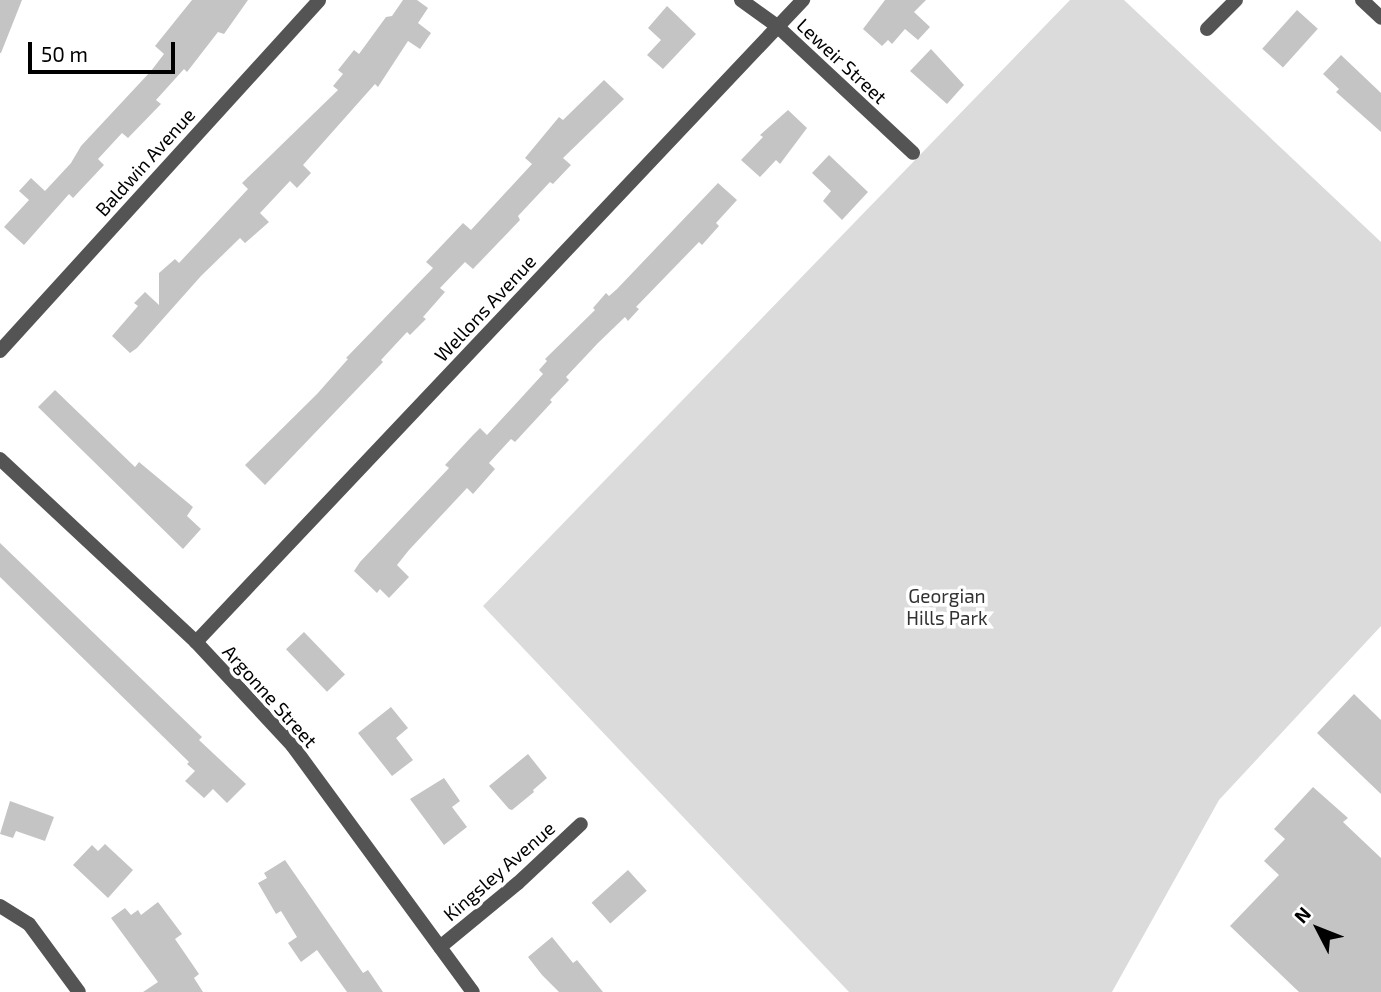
<!DOCTYPE html>
<html>
<head>
<meta charset="utf-8">
<style>
  body { margin:0 }
  #map { position:relative; width:1381px; height:992px; overflow:hidden; background:#fff; font-family:"Exo 2",sans-serif }
  div>[style] { position:absolute }
  .green>* { inset:0; background:#dbdbdb }
  .building>* { inset:0; background:#c4c4c4; transform-origin:0 0 }
  .minor>* { height:14px; margin:-7px; padding:0 7px; transform-origin:7px; border-radius:7px; background:#545454 }
  .tertiary>* { height:14px; margin:-7px; padding:0 7px; transform-origin:7px; border-radius:7px; background:#545454 }
  span { translate:-50% -50%; white-space:nowrap; text-align:center; line-height:1.15; -webkit-text-stroke:7px #fff; paint-order:stroke }
  .street-label { font-size:19px; color:#000 }
  .park-label { font-size:19px; color:#323232 }
  .north { position:absolute; left:1283px; top:894px; width:70px; height:70px; -webkit-text-stroke:5px #fff; paint-order:stroke; rotate:312deg; font-size:19px; font-weight:700; line-height:28px; text-align:center; color:#000 }
  .north::after { content:''; display:block; margin:auto; width:24px; height:32px; background:#000; clip-path:polygon(50% 0,100% 100%,50% 72%,0 100%) }
  .scale { position:absolute; left:28px; top:42px; width:147px; height:32px; box-sizing:border-box; border:4px solid #000; border-top:0; padding-left:9px; font-size:21px; line-height:24px; white-space:nowrap; color:#000; -webkit-text-stroke:5px #fff; paint-order:stroke }
</style>
</head>
<body>
<div id="map">
  <div class="green">
    <div style="clip-path:polygon(1070px 0,1124px 0,1381px 242px,1381px 626px,1219px 800px,1112px 992px,849px 992px,483px 606px)"></div>
  </div>
  <div class="building">
    <div style="clip-path:polygon(0 0,22px 0,1px 53px,0 53px)"></div>
    <div style="clip-path:polygon(192px 0,248px 0,224px 34px,218px 32px,187px 72px,184px 69px,156px 100px,161px 104px,128px 138px,122px 133px,98px 159px,104px 165px,73px 198px,69px 194px,24px 245px,4px 227px,29px 200px,19px 191px,31px 178px,45px 191px,71px 163px,81px 146px,151px 71px,164px 54px,155px 46px)"></div>
    <div style="clip-path:polygon(403px 0,417px 0,428px 8px,418px 23px,431px 33px,420px 49px,408px 41px,378px 87px,375px 84px,303px 165px,311px 173px,297px 188px,290px 181px,260px 213px,269px 222px,245px 243px,240px 238px,201px 276px,137px 348px,130px 353px,112px 336px,138px 306px,134px 303px,145px 292px,159px 305px,159px 273px,175px 259px,179px 263px,248px 189px,242px 183px,338px 90px,333px 86px,343px 74px,338px 70px,354px 50px,359px 54px,386px 17px,392px 16px)"></div>
    <div style="clip-path:polygon(885px 0,926px 0,914px 12px,930px 27px,918px 40px,905px 29px,892px 44px,888px 40px,882px 46px,863px 29px)"></div>
    <div style="clip-path:polygon(667px 6px,696px 34px,663px 69px,647px 55px,661px 40px,648px 28px)"></div>
    <div style="left:1297px;top:10px;width:28px;height:52px;rotate:42deg"></div>
    <div style="clip-path:polygon(931px 49px,964px 85px,947px 104px,910px 71px)"></div>
    <div style="clip-path:polygon(1341px 55px,1381px 93px,1381px 132px,1336px 92px,1339px 89px,1323px 74px)"></div>
    <div style="clip-path:polygon(604px 80px,624px 99px,563px 158px,571px 165px,553px 184px,550px 182px,518px 216px,520px 220px,473px 269px,465px 262px,440px 288px,445px 292px,423px 317px,426px 319px,410px 335px,407px 332px,381px 360px,383px 362px,265px 485px,245px 465px,317px 394px,348px 359px,346px 358px,433px 268px,426px 262px,463px 223px,471px 230px,532px 164px,525px 158px,559px 117px,563px 120px)"></div>
    <div style="clip-path:polygon(788px 110px,807px 128px,780px 164px,776px 160px,760px 177px,741px 160px,763px 137px,760px 135px)"></div>
    <div style="clip-path:polygon(829px 155px,868px 192px,842px 220px,823px 201px,831px 191px,812px 173px)"></div>
    <div style="clip-path:polygon(718px 183px,737px 200px,716px 223px,719px 226px,702px 245px,699px 242px,636px 307px,639px 309px,628px 321px,625px 317px,598px 343px,566px 377px,569px 380px,550px 400px,552px 402px,515px 442px,511px 439px,489px 463px,495px 469px,473px 494px,467px 488px,409px 550px,397px 565px,409px 577px,389px 598px,380px 589px,377px 593px,354px 571px,360px 562px,449px 468px,445px 465px,473px 435px,480px 428px,487px 435px,543px 374px,539px 370px,547px 361px,545px 359px,595px 310px,593px 308px,606px 293px,609px 296px,617px 289px)"></div>
    <div style="clip-path:polygon(55px 390px,135px 467px,139px 462px,193px 507px,187px 516px,201px 529px,183px 549px,38px 407px)"></div>
    <div style="clip-path:polygon(0 543px,202px 737px,199px 740px,246px 784px,227px 803px,213px 789px,204px 798px,185px 781px,195px 771px,187px 764px,189px 762px,0 577px)"></div>
    <div style="left:304px;top:632px;width:59px;height:25px;rotate:46deg"></div>
    <div style="clip-path:polygon(1354px 694px,1381px 720px,1381px 794px,1317px 733px)"></div>
    <div style="clip-path:polygon(391px 707px,408px 728px,396px 738px,413px 760px,392px 776px,358px 733px)"></div>
    <div style="clip-path:polygon(528px 754px,547px 778px,533px 790px,534px 792px,512px 810px,509px 809px,489px 786px)"></div>
    <div style="clip-path:polygon(444px 778px,460px 801px,452px 807px,467px 827px,444px 845px,410px 799px)"></div>
    <div style="clip-path:polygon(1313px 787px,1348px 818px,1343px 822px,1381px 858px,1381px 992px,1299px 992px,1230px 926px,1279px 875px,1264px 861px,1285px 839px,1274px 829px)"></div>
    <div style="clip-path:polygon(10px 801px,54px 817px,45px 841px,16px 831px,13px 838px,0 834px)"></div>
    <div style="clip-path:polygon(105px 844px,133px 870px,108px 898px,73px 865px,92px 845px,98px 851px)"></div>
    <div style="clip-path:polygon(285px 860px,363px 973px,368px 970px,383px 992px,347px 992px,317px 950px,301px 962px,288px 943px,297px 937px,281px 911px,276px 914px,258px 883px,267px 878px,264px 873px)"></div>
    <div style="left:628px;top:870px;width:28px;height:49px;rotate:48deg"></div>
    <div style="clip-path:polygon(158px 902px,182px 934px,175px 939px,199px 974px,194px 978px,203px 992px,143px 992px,158px 982px,111px 918px,125px 908px,131px 915px,138px 910px,141px 915px)"></div>
    <div style="clip-path:polygon(552px 937px,573px 963px,577px 960px,603px 992px,559px 992px,542px 975px,528px 957px)"></div>
  </div>
  <div class="minor">
    <div style="left:741px;top:0;width:44px;rotate:35.8deg"></div>
    <div style="left:777px;top:26px;width:186px;rotate:43deg"></div>
    <div style="left:1362px;top:0;width:26px;rotate:43deg"></div>
    <div style="left:1207px;top:29px;width:41px;rotate:-45deg"></div>
    <div style="left:0;top:351px;width:474px;rotate:-47.7deg"></div>
    <div style="left:196px;top:642px;width:884px;rotate:-46.61deg"></div>
    <div style="left:0;top:906px;width:34px;rotate:32deg"></div>
    <div style="left:29px;top:924px;width:84px;rotate:53.7deg"></div>
    <div style="left:440px;top:947px;width:101px;rotate:-39.4deg"></div>
    <div style="left:518px;top:883px;width:86px;rotate:-43.1deg"></div>
  </div>
  <div class="tertiary">
    <div style="left:0;top:459px;width:268px;rotate:43deg"></div>
    <div style="left:196px;top:642px;width:141px;rotate:47deg"></div>
    <div style="left:292px;top:745px;width:306px;rotate:53.8deg"></div>
  </div>
  <div class="street-label">
    <span style="left:842px;top:61px;rotate:43deg">Leweir Street</span>
    <span style="left:145px;top:162px;rotate:-48deg">Baldwin Avenue</span>
    <span style="left:485px;top:308px;rotate:-47deg">Wellons Avenue</span>
    <span style="left:270px;top:696px;rotate:48deg">Argonne Street</span>
    <span style="left:499px;top:871px;rotate:-41deg">Kingsley Avenue</span>
  </div>
  <div class="park-label">
    <span style="left:947px;top:607px">Georgian<br>Hills Park</span>
  </div>
  <div class="north">N</div>
  <div class="scale">50 m</div>
</div>
</body>
</html>
